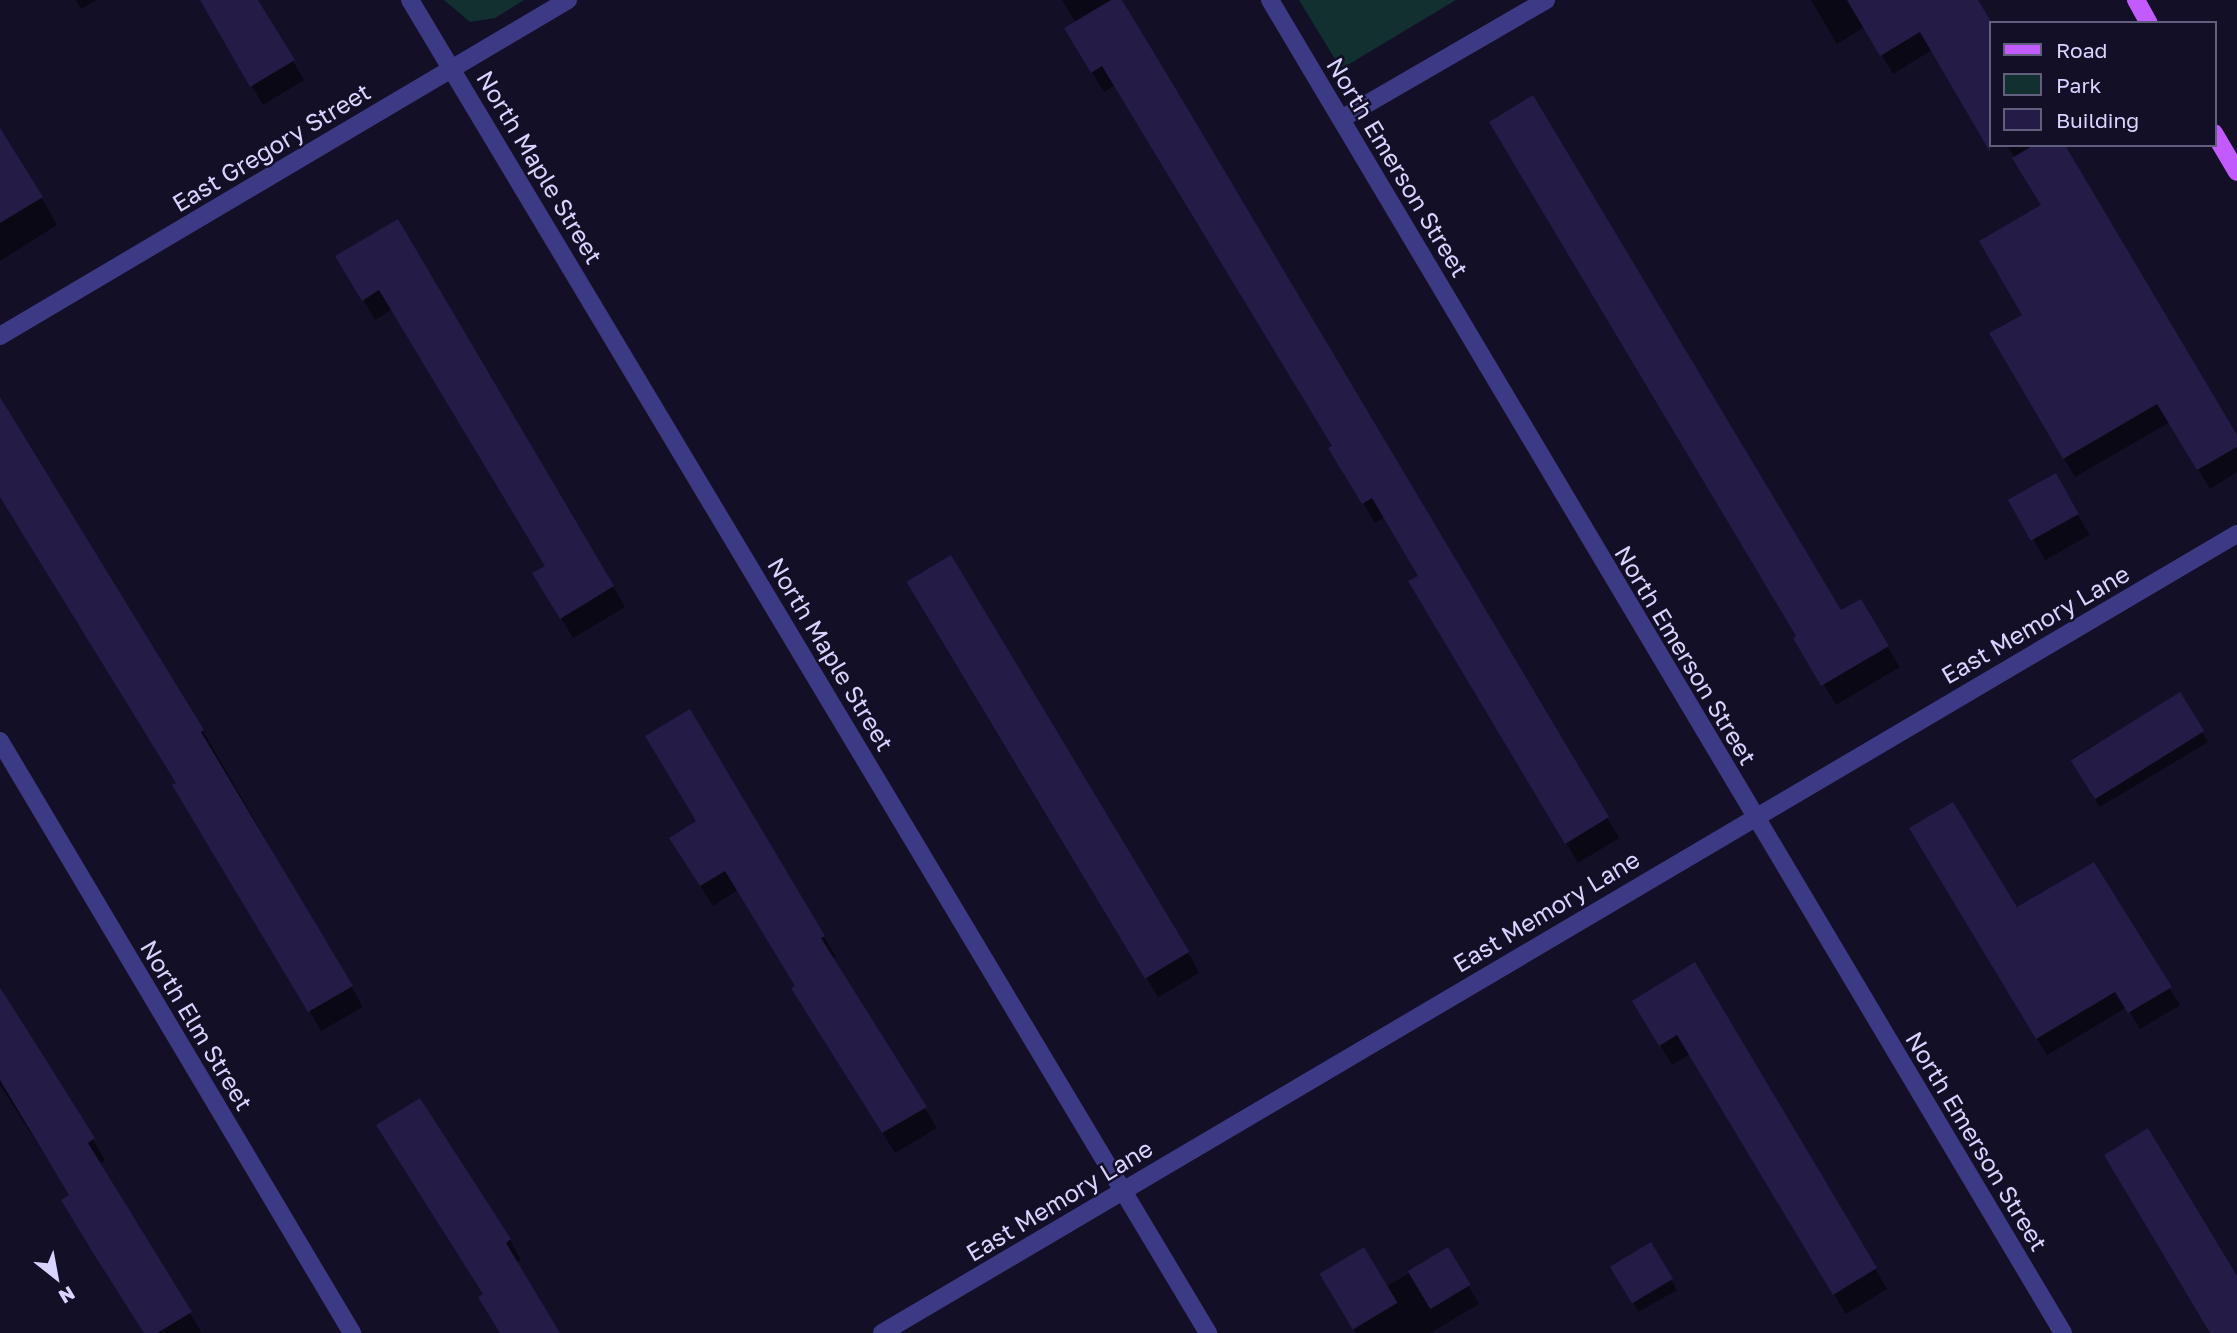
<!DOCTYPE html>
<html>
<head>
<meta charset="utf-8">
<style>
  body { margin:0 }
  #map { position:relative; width:2237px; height:1333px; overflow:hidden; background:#130f26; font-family:"Golos Text",sans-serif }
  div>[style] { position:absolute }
  .green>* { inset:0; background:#12302f }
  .shadow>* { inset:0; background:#0007; transform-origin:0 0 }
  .building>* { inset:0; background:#241b47; transform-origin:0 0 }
  .lane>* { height:18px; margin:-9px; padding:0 9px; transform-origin:9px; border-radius:9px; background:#3d3a85 }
  .street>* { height:18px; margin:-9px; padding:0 9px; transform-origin:9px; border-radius:9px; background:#3d3a85 }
  .primary>* { height:18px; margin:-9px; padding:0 9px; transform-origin:9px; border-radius:9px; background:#c25bff }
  span { translate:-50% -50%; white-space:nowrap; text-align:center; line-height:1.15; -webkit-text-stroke:5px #130f26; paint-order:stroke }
  .street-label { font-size:24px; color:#d9d4ff }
  .legend { position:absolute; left:1989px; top:21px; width:228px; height:126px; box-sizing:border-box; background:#130f26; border:2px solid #625e7d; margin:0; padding:9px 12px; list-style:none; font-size:21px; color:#d9d4ff }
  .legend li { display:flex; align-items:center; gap:14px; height:35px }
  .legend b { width:35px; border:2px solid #625e7d }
  .north { position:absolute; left:21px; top:1242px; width:70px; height:70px; -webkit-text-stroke:5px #130f26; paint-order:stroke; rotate:149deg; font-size:19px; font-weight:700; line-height:28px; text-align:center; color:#d9d4ff }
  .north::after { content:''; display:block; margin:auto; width:24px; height:32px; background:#d9d4ff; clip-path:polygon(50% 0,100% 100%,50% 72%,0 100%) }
</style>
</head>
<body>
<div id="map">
  <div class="green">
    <div style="clip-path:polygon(444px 0,524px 0,495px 18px,470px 22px)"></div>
    <div style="clip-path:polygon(1299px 0,1456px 0,1341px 69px)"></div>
  </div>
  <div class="shadow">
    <div style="clip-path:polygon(76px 0,96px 0,81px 9px)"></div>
    <div style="clip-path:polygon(201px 0,258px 0,304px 80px,263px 105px)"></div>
    <div style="clip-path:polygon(1062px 0,1122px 0,1619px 838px,1578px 863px,1411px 581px,1420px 576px,1385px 517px,1375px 523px,1331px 449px,1334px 447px,1115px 85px,1104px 92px,1066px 29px,1076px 23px)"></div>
    <div style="clip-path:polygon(1811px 0,1976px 0,1990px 23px,1990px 142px,1932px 50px,1893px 74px,1865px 27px,1837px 44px)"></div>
    <div style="clip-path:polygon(2007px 145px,2063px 145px,2237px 439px,2237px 472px,2210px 489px,2170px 422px,2075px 477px,1992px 334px,2024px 315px,2043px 206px)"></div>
    <div style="clip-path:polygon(0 152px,41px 197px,57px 225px,0 261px)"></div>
    <div style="clip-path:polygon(397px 221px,625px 607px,573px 638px,535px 574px,547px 567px,392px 309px,375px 320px,338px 257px)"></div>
    <div style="clip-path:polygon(21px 435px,203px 731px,363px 1007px,321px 1031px,178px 784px,0 494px,0 448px)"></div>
    <div style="left:2055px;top:475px;width:69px;height:51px;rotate:60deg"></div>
    <div style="left:1860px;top:601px;width:77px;height:74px;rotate:59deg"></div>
    <div style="clip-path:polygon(921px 603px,1188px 952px,1199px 973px,1158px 997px)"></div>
    <div style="left:2179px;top:694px;width:56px;height:126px;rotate:59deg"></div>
    <div style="clip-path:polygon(690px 712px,836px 957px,832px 959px,937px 1128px,895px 1153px,805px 1009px,797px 987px,738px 890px,713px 906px,683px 859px,698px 822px)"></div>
    <div style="clip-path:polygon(1921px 846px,2016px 909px,2093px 865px,2180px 1005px,2140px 1029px,2127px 1007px,2047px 1055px)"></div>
    <div style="clip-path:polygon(1695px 964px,1887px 1289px,1846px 1314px,1690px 1054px,1672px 1065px,1646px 1021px)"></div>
    <div style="clip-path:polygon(0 986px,105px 1160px,99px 1164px,202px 1333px,145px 1333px,71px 1196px,0 1085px)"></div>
    <div style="clip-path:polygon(420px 1101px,510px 1240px,521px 1260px,516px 1263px,558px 1333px,501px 1333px)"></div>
    <div style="left:1651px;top:1244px;width:53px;height:44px;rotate:61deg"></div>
    <div style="clip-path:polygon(1448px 1250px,1479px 1304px,1430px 1333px,1356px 1333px,1322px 1274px,1386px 1287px)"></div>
  </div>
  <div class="building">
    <div style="clip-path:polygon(200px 0,258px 0,295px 60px,250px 87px)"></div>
    <div style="clip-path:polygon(1111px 0,1122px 0,1171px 81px,1609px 817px,1565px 844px,1408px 581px,1418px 576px,1372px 498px,1362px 504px,1328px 448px,1332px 446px,1102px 66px,1091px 73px,1064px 28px)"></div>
    <div style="clip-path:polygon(1847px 0,1978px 0,1990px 20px,1990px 152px,1920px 32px,1880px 56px)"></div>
    <div style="clip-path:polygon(1533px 95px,1841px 610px,1861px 599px,1889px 646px,1821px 686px,1793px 638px,1796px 636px,1489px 122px)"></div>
    <div style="clip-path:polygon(0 128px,43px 197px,0 223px)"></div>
    <div style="clip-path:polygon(2034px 145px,2065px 145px,2237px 435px,2237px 447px,2197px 470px,2157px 404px,2063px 459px,1989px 333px,2022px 315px,1979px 241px,2041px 205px,2012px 158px)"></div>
    <div style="clip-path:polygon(398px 219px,614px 586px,560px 619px,532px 573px,545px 566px,379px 290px,362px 301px,335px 256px)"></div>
    <div style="clip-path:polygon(0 397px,204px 730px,201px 732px,353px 986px,308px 1012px,172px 785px,176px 783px,0 497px)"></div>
    <div style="left:2056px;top:473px;width:47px;height:55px;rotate:61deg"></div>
    <div style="left:951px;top:555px;width:463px;height:52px;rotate:59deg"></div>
    <div style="left:2180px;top:692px;width:46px;height:129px;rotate:58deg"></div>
    <div style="clip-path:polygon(690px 709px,825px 936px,821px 938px,927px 1107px,882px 1133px,791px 988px,795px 986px,725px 871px,700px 886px,669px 838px,696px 821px,645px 736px)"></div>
    <div style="clip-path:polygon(1953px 802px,2017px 907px,2094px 862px,2172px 987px,2128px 1013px,2115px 992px,2036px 1039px,1909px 828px)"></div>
    <div style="clip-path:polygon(1695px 962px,1877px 1268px,1833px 1295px,1677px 1035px,1659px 1046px,1632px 1001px)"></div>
    <div style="clip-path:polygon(0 987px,95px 1138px,88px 1143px,192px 1312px,157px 1333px,144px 1333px,95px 1256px,61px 1200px,69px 1195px,0 1080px)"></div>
    <div style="clip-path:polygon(420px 1098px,511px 1239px,506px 1243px,560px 1333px,500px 1333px,478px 1297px,483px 1294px,376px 1125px)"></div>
    <div style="clip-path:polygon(2148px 1128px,2237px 1276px,2237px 1333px,2210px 1333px,2104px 1155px)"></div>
    <div style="left:1651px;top:1242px;width:43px;height:48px;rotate:59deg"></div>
    <div style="left:1364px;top:1247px;width:65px;height:52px;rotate:59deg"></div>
    <div style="left:1448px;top:1247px;width:44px;height:47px;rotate:59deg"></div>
  </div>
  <div class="lane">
    <div style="left:1341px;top:119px;width:237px;rotate:-30.1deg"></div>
  </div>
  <div class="street">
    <div style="left:410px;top:0;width:1554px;rotate:59.09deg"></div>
    <div style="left:1270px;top:0;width:1551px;rotate:59.25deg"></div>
    <div style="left:0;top:336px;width:660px;rotate:-30.61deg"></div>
    <div style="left:0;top:741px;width:689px;rotate:59.26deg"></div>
    <div style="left:882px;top:1333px;width:1573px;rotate:-30.53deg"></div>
  </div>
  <div class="primary">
    <div style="left:2136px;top:0;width:26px;rotate:61deg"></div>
    <div style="left:2214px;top:133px;width:45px;rotate:59.5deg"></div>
  </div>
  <div class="street-label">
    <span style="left:271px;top:147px;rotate:-31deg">East Gregory Street</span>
    <span style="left:540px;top:167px;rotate:59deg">North Maple Street</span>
    <span style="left:1398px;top:167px;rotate:59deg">North Emerson Street</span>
    <span style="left:2035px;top:624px;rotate:-30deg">East Memory Lane</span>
    <span style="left:831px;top:654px;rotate:59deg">North Maple Street</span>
    <span style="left:1686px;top:655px;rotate:59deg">North Emerson Street</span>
    <span style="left:1546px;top:911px;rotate:-31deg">East Memory Lane</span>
    <span style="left:197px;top:1025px;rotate:59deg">North Elm Street</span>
    <span style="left:1977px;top:1141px;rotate:59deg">North Emerson Street</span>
    <span style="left:1059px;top:1200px;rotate:-31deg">East Memory Lane</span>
  </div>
  <ul class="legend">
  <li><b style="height:9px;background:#c25bff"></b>Road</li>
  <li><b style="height:19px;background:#12302f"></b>Park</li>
  <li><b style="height:19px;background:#241b47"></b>Building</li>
  </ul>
  <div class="north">N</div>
</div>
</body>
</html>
